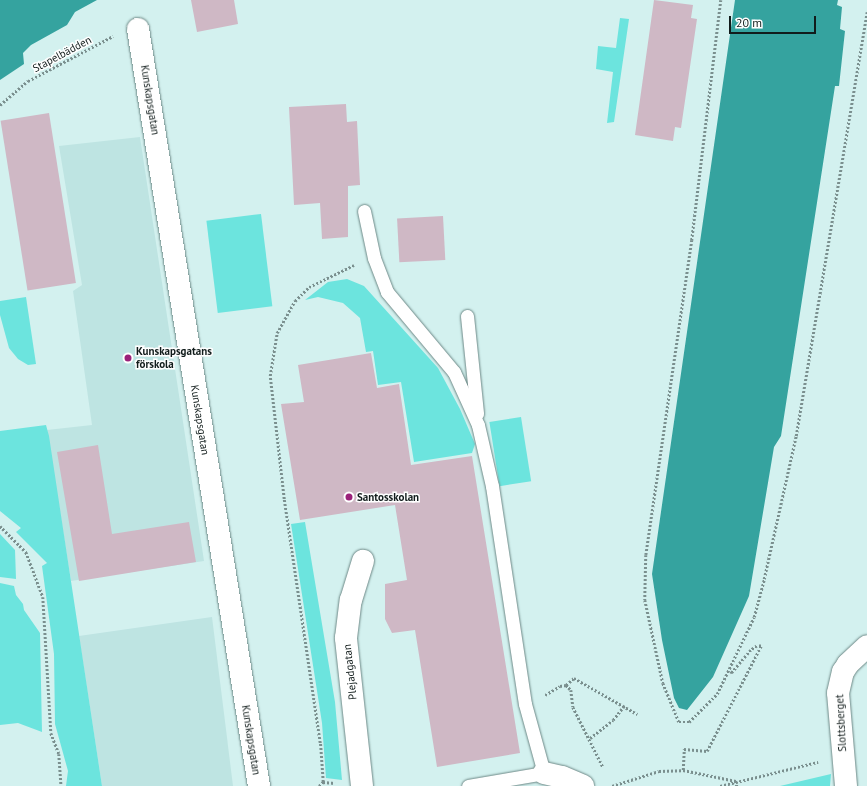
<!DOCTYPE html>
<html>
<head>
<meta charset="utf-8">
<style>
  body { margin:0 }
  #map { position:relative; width:867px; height:786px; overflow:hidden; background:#d3f1ef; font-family:"PT Sans",sans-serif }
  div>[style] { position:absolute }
  .built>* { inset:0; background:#bee4e2 }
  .green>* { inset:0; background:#6ce4de; transform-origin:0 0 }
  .water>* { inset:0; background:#35a39f }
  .building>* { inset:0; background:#cfb8c5; transform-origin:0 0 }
  .path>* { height:2.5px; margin-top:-1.25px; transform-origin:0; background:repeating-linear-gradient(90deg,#7a8f8e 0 2px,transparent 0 4px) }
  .roads { filter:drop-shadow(0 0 1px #6d8886) drop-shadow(0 0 1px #6d8886) }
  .lane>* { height:13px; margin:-6.5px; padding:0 6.5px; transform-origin:6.5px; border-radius:6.5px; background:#fff }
  .street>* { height:22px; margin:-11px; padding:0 11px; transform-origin:11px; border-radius:11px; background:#fff }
  .dots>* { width:11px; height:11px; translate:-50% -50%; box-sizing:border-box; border:2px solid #fff; border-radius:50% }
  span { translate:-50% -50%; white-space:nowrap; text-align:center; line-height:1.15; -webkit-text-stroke:3px #fff; paint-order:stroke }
  .street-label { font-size:11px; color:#111c1b }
  .poi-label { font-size:11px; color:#111c1b; font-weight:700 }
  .left { translate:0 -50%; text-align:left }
  .scale { position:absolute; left:729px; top:16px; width:87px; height:18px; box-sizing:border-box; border:2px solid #111c1b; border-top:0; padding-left:5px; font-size:12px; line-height:14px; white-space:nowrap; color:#111c1b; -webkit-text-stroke:3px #fff; paint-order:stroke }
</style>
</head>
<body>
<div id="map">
  <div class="built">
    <div style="clip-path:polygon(140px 137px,204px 561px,71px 581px,47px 430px,92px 425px,73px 291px,82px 285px,59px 146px)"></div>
    <div style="clip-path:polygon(212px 617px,233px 786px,102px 786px,79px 636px)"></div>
  </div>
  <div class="green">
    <div style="clip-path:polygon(620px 18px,629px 19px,614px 122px,607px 123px,613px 72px,596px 69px,598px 46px,616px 48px)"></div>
    <div style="left:261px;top:214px;width:93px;height:55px;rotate:83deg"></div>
    <div style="clip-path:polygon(347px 279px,364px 286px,438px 368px,460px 409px,475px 444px,472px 453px,414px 462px,401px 382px,378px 385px,373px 351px,366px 352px,360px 318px,343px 303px,318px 297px,305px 300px,328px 282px)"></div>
    <div style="clip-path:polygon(26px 297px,36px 364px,28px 365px,18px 359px,9px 348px,0 315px,0 301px)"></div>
    <div style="left:521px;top:417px;width:65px;height:32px;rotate:81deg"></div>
    <div style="clip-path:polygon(46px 425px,49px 436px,102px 786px,66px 786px,68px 771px,55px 724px,54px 654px,42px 566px,47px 563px,16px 532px,21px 528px,0 511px,0 431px)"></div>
    <div style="clip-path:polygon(305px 522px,335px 702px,342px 780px,326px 778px,322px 723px,291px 524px)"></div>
    <div style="clip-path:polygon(0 534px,15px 550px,16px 579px,0 577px)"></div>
    <div style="clip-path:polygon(0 583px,14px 586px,16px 595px,23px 604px,24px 610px,40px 633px,42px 732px,18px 723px,0 725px)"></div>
    <div style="clip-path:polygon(831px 774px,830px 786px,780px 786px)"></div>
  </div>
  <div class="water">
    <div style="clip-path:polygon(0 0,97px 0,75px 12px,67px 25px,31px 45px,23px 53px,24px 64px,0 80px)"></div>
    <div style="clip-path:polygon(735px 0,838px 0,837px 5px,842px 7px,840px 29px,845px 31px,839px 86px,835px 86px,781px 436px,774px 447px,749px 596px,713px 677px,687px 710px,679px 708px,674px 698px,662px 640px,652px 574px)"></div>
  </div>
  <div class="building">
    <div style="clip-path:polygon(191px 0,234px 0,238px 24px,197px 32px)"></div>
    <div style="clip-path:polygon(654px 0,693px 5px,691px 18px,697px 19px,681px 128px,675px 127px,673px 141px,635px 135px)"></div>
    <div style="clip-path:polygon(346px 104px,347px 122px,357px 121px,360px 185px,348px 186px,348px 237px,322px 239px,320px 203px,294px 205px,289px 107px)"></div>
    <div style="left:49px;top:113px;width:172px;height:49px;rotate:81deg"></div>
    <div style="left:443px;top:216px;width:44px;height:46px;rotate:87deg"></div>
    <div style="clip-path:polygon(371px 353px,377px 388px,399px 384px,411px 465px,472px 456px,520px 753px,437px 767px,415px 630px,392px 633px,385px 619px,385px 584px,407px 580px,395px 505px,300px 520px,281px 404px,304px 402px,298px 365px)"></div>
    <div style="clip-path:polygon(98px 445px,112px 534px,189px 522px,196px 562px,79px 581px,57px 452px)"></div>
  </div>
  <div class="path">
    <div style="left:721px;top:0;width:242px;rotate:96.9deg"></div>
    <div style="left:692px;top:240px;width:318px;rotate:98.3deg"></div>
    <div style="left:646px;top:555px;width:45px;rotate:91.3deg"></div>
    <div style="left:645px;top:600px;width:85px;rotate:77.8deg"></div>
    <div style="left:663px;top:683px;width:42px;rotate:67.7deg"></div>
    <div style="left:679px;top:722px;width:10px"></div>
    <div style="left:689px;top:722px;width:40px;rotate:-45deg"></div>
    <div style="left:717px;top:694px;width:85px;rotate:-64.3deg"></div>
    <div style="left:754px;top:617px;width:39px;rotate:-75deg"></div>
    <div style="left:764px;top:579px;width:147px;rotate:-77.4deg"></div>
    <div style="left:796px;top:436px;width:430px;rotate:-80.5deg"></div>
    <div style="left:0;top:105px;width:37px;rotate:-41deg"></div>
    <div style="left:28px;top:81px;width:96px;rotate:-27.9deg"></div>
    <div style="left:0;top:526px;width:37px;rotate:45deg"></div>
    <div style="left:26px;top:552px;width:48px;rotate:69.3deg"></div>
    <div style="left:43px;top:597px;width:136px;rotate:86.6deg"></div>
    <div style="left:51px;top:733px;width:22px;rotate:69deg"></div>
    <div style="left:59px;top:754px;width:32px;rotate:86deg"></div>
    <div style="left:566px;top:685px;width:11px;rotate:-41deg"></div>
    <div style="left:574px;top:678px;width:73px;rotate:29.7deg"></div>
    <div style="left:545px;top:695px;width:17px;rotate:-31deg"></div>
    <div style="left:560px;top:686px;width:6px;rotate:-9deg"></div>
    <div style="left:566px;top:685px;width:7px;rotate:45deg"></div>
    <div style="left:571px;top:690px;width:17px;rotate:83deg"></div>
    <div style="left:573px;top:707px;width:67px;rotate:63.4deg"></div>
    <div style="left:590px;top:738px;width:29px;rotate:-38deg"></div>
    <div style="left:613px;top:720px;width:18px;rotate:-52deg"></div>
    <div style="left:683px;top:770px;width:54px;rotate:11.7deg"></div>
    <div style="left:736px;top:781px;width:5px;rotate:79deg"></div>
    <div style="left:323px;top:782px;width:39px;rotate:-94deg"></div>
    <div style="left:320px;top:743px;width:247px;rotate:-98.4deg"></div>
    <div style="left:284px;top:499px;width:124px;rotate:-96.5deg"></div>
    <div style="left:270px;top:376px;width:44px;rotate:-80.8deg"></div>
    <div style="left:277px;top:333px;width:37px;rotate:-61deg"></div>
    <div style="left:295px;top:301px;width:20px;rotate:-45deg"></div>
    <div style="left:309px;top:287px;width:50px;rotate:-26.1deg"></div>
    <div style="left:319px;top:786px;width:6px;rotate:-45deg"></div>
    <div style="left:323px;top:782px;width:12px;rotate:5deg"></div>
    <div style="left:612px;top:786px;width:49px;rotate:-17.7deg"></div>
    <div style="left:659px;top:771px;width:24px;rotate:-2deg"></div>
    <div style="left:683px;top:770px;width:21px;rotate:-87deg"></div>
    <div style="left:684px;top:749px;width:23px;rotate:5deg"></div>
    <div style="left:707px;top:751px;width:118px;rotate:-62.8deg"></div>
    <div style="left:761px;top:646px;width:4px;rotate:180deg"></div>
    <div style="left:757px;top:646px;width:7px;rotate:146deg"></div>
    <div style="left:751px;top:650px;width:30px;rotate:130deg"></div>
    <div style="left:732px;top:673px;width:4px;rotate:-135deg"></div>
    <div style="left:720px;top:786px;width:101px;rotate:-13.8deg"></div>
  </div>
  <div class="roads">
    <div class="lane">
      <div style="left:364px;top:211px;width:48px;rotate:78deg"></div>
      <div style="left:374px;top:258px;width:36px;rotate:69deg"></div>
      <div style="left:387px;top:292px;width:104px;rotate:50.1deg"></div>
      <div style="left:454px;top:372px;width:58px;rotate:65.6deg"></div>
      <div style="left:478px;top:425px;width:63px;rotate:77.1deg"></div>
      <div style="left:492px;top:486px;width:220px;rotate:81.4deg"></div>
      <div style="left:525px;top:704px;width:72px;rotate:74.6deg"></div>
      <div style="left:544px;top:773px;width:77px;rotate:170.3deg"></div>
      <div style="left:467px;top:316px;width:98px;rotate:84.1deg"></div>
    </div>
    <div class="street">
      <div style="left:138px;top:29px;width:767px;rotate:80.92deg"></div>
      <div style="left:544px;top:773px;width:18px;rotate:13deg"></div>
      <div style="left:562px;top:777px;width:23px;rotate:23deg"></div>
      <div style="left:362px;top:786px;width:149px;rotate:-96.2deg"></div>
      <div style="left:346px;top:638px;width:38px;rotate:-83deg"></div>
      <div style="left:351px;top:600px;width:41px;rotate:-72.9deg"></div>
      <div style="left:846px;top:786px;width:93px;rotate:-94.9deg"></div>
      <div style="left:838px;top:693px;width:22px;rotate:-77deg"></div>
      <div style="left:843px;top:672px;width:9px;rotate:-58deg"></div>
      <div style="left:848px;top:664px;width:26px;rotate:-43deg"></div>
    </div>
  </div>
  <div class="dots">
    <div style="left:128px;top:358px;background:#9b217a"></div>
    <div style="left:349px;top:497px;background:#9b217a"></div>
  </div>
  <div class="street-label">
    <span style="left:62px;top:54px;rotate:-28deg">Stapelbädden</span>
    <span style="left:150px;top:100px;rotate:81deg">Kunskapsgatan</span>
    <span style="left:200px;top:420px;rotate:81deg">Kunskapsgatan</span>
    <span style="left:350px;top:672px;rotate:-96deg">Plejadgatan</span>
    <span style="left:841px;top:723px;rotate:-93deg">Slottsberget</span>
    <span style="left:251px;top:740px;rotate:81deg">Kunskapsgatan</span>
  </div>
  <div class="poi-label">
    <span class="left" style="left:136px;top:358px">Kunskapsgatans<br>förskola</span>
    <span class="left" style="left:357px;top:497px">Santosskolan</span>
  </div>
  <div class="scale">20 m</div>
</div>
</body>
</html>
